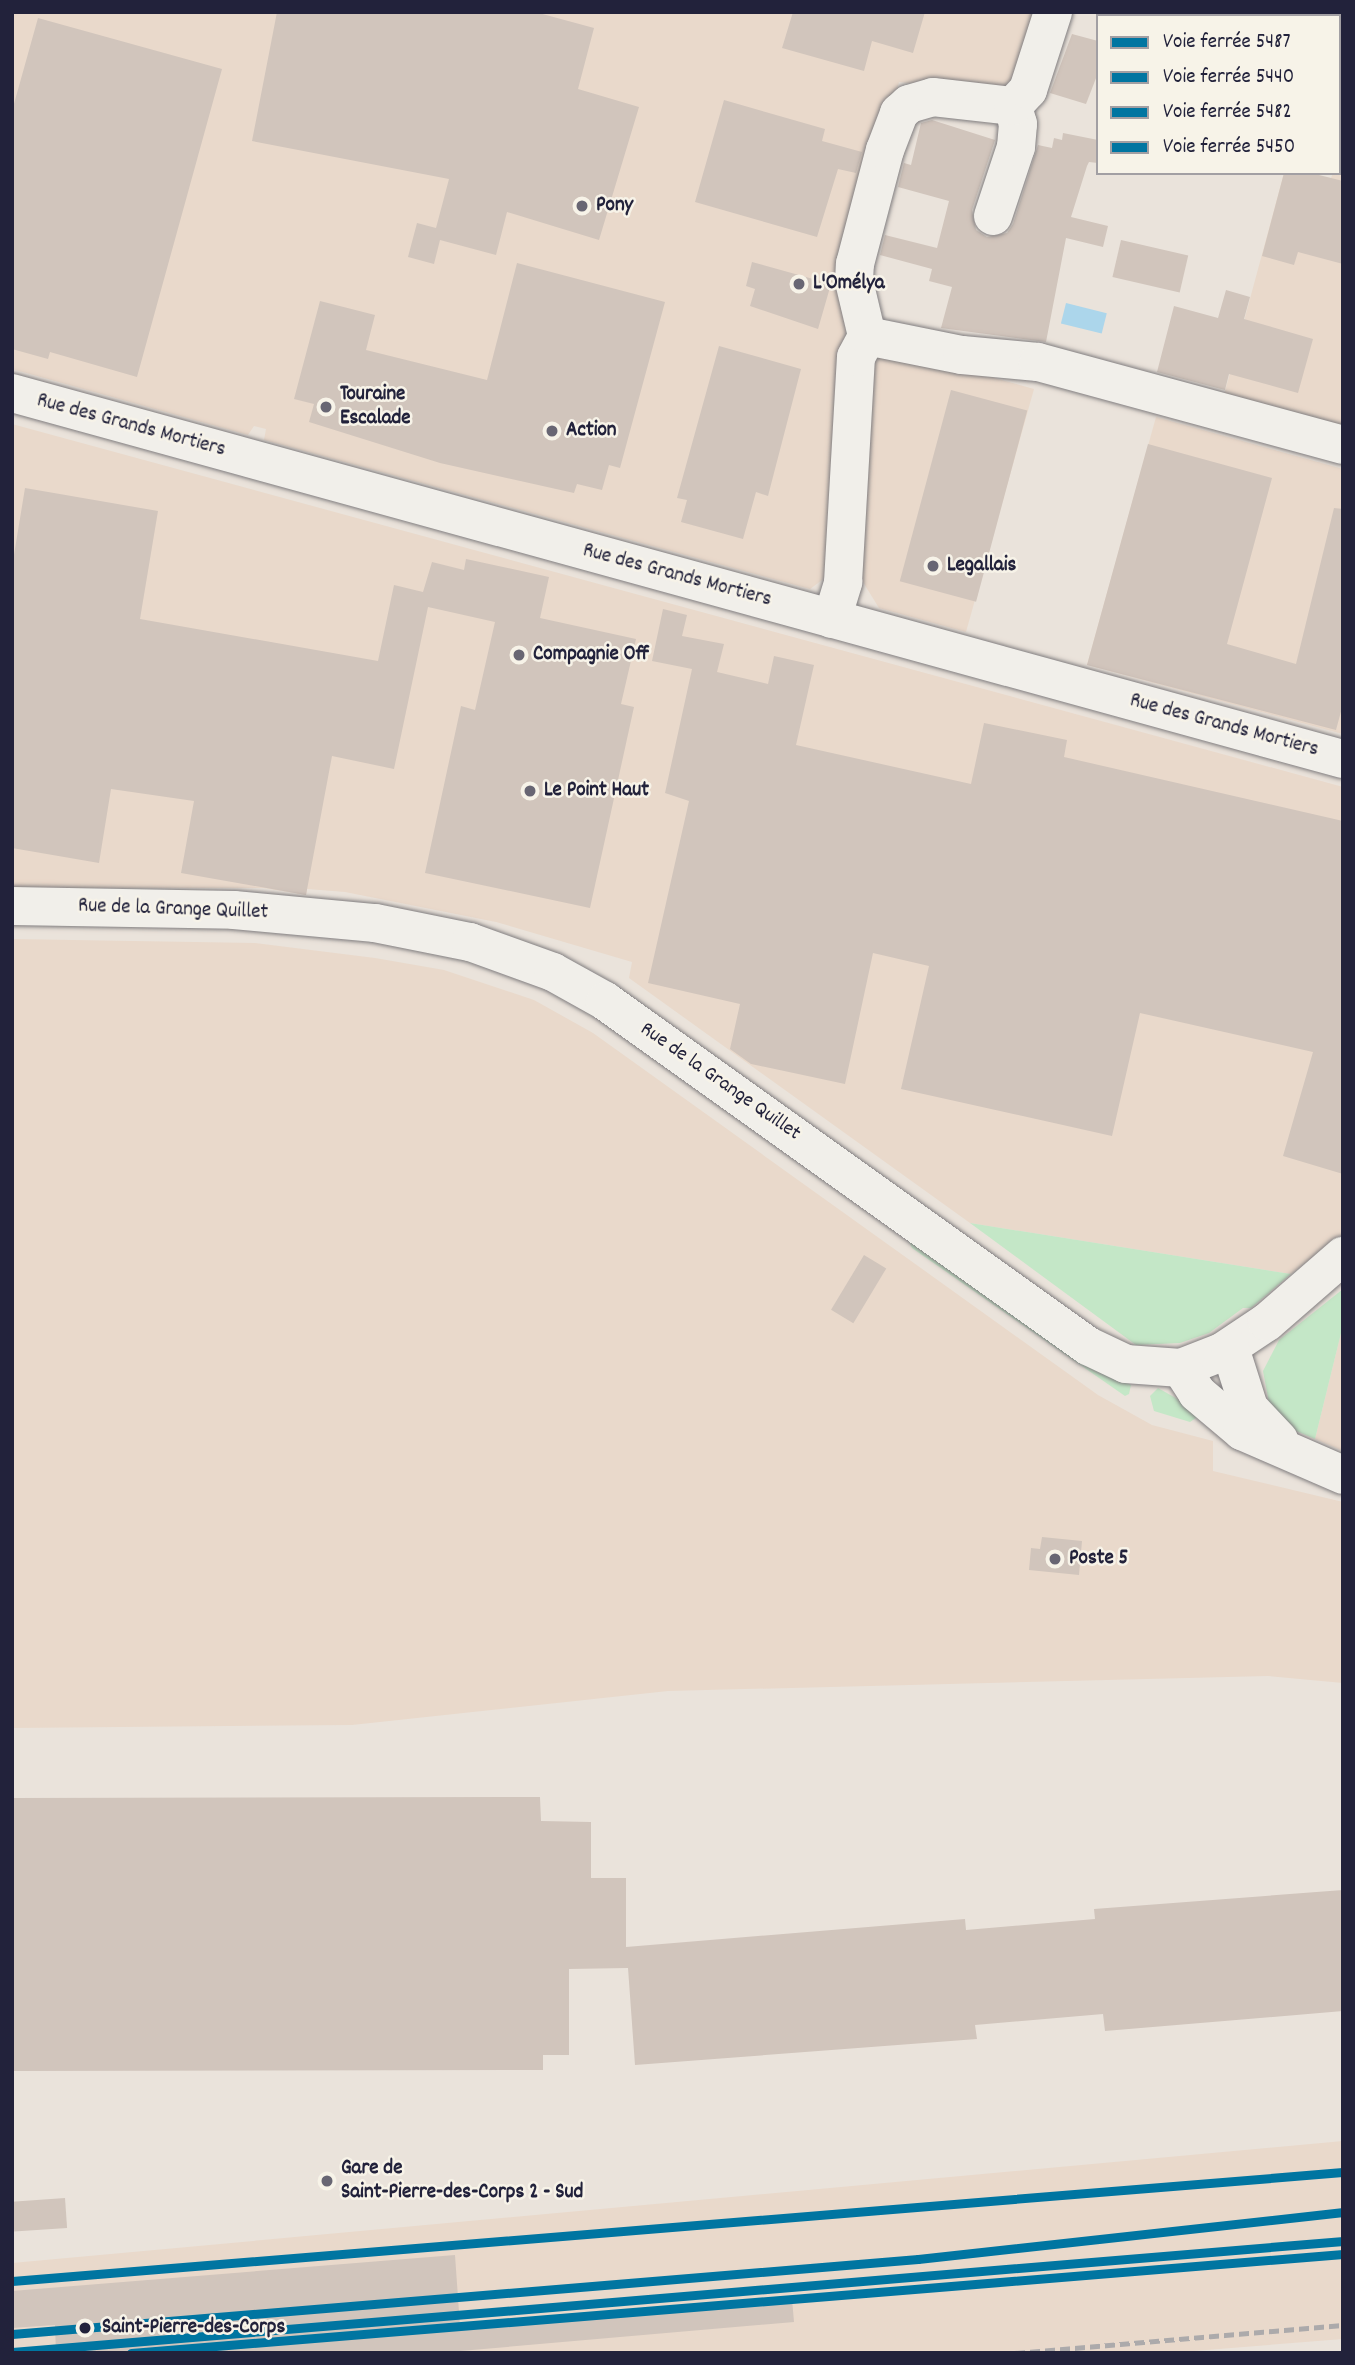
<!DOCTYPE html>
<html>
<head>
<meta charset="utf-8">
<style>
  body { margin:0 }
  #map { position:relative; width:1355px; height:2365px; overflow:hidden; background:#eae3db; font-family:Dekko,sans-serif }
  div>[style] { position:absolute }
  .built>* { inset:0; background:#e9d9cb }
  .green>* { inset:0; background:#c4e7c7 }
  .water>* { inset:0; background:#acd6eb; transform-origin:0 0 }
  .building>* { inset:0; background:#d1c5bc; transform-origin:0 0 }
  .roads { filter:drop-shadow(0 0 2px #807d7f) drop-shadow(0 0 2px #807d7f) }
  .minor>* { height:38px; margin:-19px; padding:0 19px; transform-origin:19px; border-radius:19px; background:#f1efea }
  .rail>* { height:5px; margin-top:-2.5px; transform-origin:0; background:repeating-linear-gradient(90deg,#acaaab 0 10px,transparent 0 15px) }
  .rail-1>* { height:9px; margin:-4.5px; padding:0 4.5px; transform-origin:4.5px; border-radius:4.5px; background:#0075a1 }
  .rail-2>* { height:9px; margin:-4.5px; padding:0 4.5px; transform-origin:4.5px; border-radius:4.5px; background:#0075a1 }
  .rail-3>* { height:9px; margin:-4.5px; padding:0 4.5px; transform-origin:4.5px; border-radius:4.5px; background:#0075a1 }
  .rail-4>* { height:9px; margin:-4.5px; padding:0 4.5px; transform-origin:4.5px; border-radius:4.5px; background:#0075a1 }
  .dots>* { width:19px; height:19px; translate:-50% -50%; box-sizing:border-box; border:4px solid #f7f3e8; border-radius:50% }
  span { translate:-50% -50%; white-space:nowrap; text-align:center; line-height:1.15; -webkit-text-stroke:5px #f7f3e8; paint-order:stroke }
  .poi-label { font-size:21px; color:#22223b; font-weight:700 }
  .left { translate:0 -50%; text-align:left }
  .street-label { font-size:21px; color:#22223b }
  .stop-label { font-size:21px; color:#22223b; font-weight:700 }
  .frame { position:absolute; inset:0; border:14px solid #22223b; pointer-events:none }
  .legend { position:absolute; left:1096px; top:14px; width:245px; height:161px; box-sizing:border-box; background:#f7f3e8; border:2px solid #a29fa3; margin:0; padding:9px 12px; list-style:none; font-size:21px; color:#22223b }
  .legend li { display:flex; align-items:center; gap:14px; height:35px }
  .legend b { width:35px; border:2px solid #a29fa3 }
</style>
</head>
<body>
<div id="map">
  <div class="built">
    <div style="clip-path:polygon(12px 12px,1042px 12px,1016px 97px,899px 82px,848px 282px,834px 571px,810px 589px,264px 440px,266px 429px,254px 426px,248px 435px,12px 369px)"></div>
    <div style="clip-path:polygon(1200px 12px,1343px 12px,1343px 60px,1339px 16px)"></div>
    <div style="clip-path:polygon(1343px 134px,1343px 429px,1224px 395px,1284px 173px,1331px 178px,1333px 173px,1339px 173px)"></div>
    <div style="clip-path:polygon(873px 344px,1034px 389px,966px 632px,879px 608px,858px 574px)"></div>
    <div style="clip-path:polygon(1156px 417px,1343px 469px,1343px 734px,1087px 665px)"></div>
    <div style="clip-path:polygon(12px 424px,1343px 787px,1343px 1234px,1291px 1274px,970px 1223px,629px 978px,632px 962px,496px 922px,345px 892px,307px 889px,306px 895px,264px 888px,12px 888px)"></div>
    <div style="clip-path:polygon(12px 939px,255px 943px,375px 958px,444px 970px,534px 1000px,593px 1033px,1098px 1395px,1152px 1425px,1213px 1441px,1213px 1471px,1343px 1502px,1343px 1683px,1268px 1676px,668px 1691px,352px 1725px,12px 1728px)"></div>
    <div style="clip-path:polygon(1343px 1325px,1343px 1451px,1315px 1439px)"></div>
    <div style="clip-path:polygon(1343px 2141px,1343px 2339px,1169px 2353px,12px 2353px,12px 2263px)"></div>
  </div>
  <div class="green">
    <div style="clip-path:polygon(970px 1223px,1291px 1274px,1251px 1308px,1243px 1308px,1209px 1333px,1180px 1343px,1136px 1345px)"></div>
    <div style="clip-path:polygon(903px 1230px,1131px 1385px,1129px 1394px,1125px 1396px,912px 1248px)"></div>
    <div style="clip-path:polygon(1343px 1289px,1343px 1325px,1315px 1439px,1289px 1428px,1269px 1403px,1263px 1371px,1279px 1340px)"></div>
    <div style="clip-path:polygon(1158px 1388px,1181px 1401px,1199px 1416px,1190px 1422px,1154px 1411px,1150px 1396px)"></div>
  </div>
  <div class="water">
    <div style="left:1066px;top:303px;width:42px;height:21px;rotate:14deg"></div>
  </div>
  <div class="building">
    <div style="clip-path:polygon(277px 12px,535px 12px,594px 28px,578px 89px,639px 107px,599px 240px,507px 212px,496px 255px,440px 240px,434px 264px,408px 257px,417px 223px,436px 228px,449px 179px,252px 141px)"></div>
    <div style="clip-path:polygon(793px 12px,925px 12px,913px 53px,872px 41px,864px 71px,782px 48px)"></div>
    <div style="clip-path:polygon(38px 18px,222px 69px,137px 377px,50px 352px,48px 359px,12px 349px,12px 111px)"></div>
    <div style="clip-path:polygon(1072px 34px,1098px 41px,1098px 73px,1086px 104px,1050px 93px)"></div>
    <div style="clip-path:polygon(724px 100px,825px 129px,822px 141px,862px 152px,856px 173px,838px 169px,817px 237px,695px 202px)"></div>
    <div style="clip-path:polygon(932px 120px,995px 140px,972px 210px,976px 230px,987px 237px,1007px 233px,1013px 224px,1038px 145px,1052px 148px,1054px 138px,1062px 140px,1063px 133px,1098px 140px,1098px 163px,1089px 162px,1087px 166px,1071px 217px,1108px 226px,1103px 247px,1066px 238px,1046px 342px,941px 328px,952px 287px,929px 281px,932px 269px,880px 255px,885px 235px,937px 248px,949px 201px,898px 187px,904px 163px,911px 165px,921px 123px)"></div>
    <div style="clip-path:polygon(1284px 173px,1311px 173px,1343px 181px,1343px 264px,1298px 252px,1294px 265px,1262px 256px)"></div>
    <div style="left:1121px;top:240px;width:69px;height:38px;rotate:13deg"></div>
    <div style="clip-path:polygon(752px 262px,831px 284px,818px 329px,750px 306px,755px 289px,746px 286px)"></div>
    <div style="clip-path:polygon(517px 263px,665px 302px,620px 468px,609px 465px,602px 490px,577px 484px,574px 493px,440px 463px,309px 422px,314px 404px,294px 399px,320px 301px,375px 315px,366px 350px,487px 380px)"></div>
    <div style="clip-path:polygon(1226px 290px,1250px 297px,1244px 319px,1313px 339px,1298px 393px,1229px 374px,1225px 390px,1157px 372px,1174px 306px,1218px 318px)"></div>
    <div style="clip-path:polygon(719px 346px,801px 369px,768px 496px,756px 492px,743px 539px,681px 522px,687px 500px,677px 498px)"></div>
    <div style="left:951px;top:390px;width:79px;height:198px;rotate:15deg"></div>
    <div style="clip-path:polygon(1148px 444px,1272px 478px,1227px 644px,1296px 664px,1334px 508px,1343px 509px,1343px 704px,1336px 730px,1087px 665px)"></div>
    <div style="clip-path:polygon(25px 488px,158px 511px,140px 619px,378px 661px,394px 585px,423px 592px,432px 562px,464px 570px,466px 559px,549px 577px,540px 618px,636px 639px,621px 704px,634px 707px,590px 908px,425px 873px,461px 706px,475px 710px,495px 622px,428px 607px,394px 769px,332px 756px,306px 895px,181px 873px,194px 801px,111px 789px,99px 863px,12px 848px,12px 567px)"></div>
    <div style="clip-path:polygon(663px 609px,687px 615px,682px 636px,724px 644px,717px 672px,768px 684px,774px 656px,814px 665px,796px 745px,971px 784px,984px 723px,1067px 740px,1064px 757px,1343px 821px,1343px 1174px,1283px 1156px,1313px 1052px,1140px 1013px,1112px 1136px,901px 1089px,929px 966px,873px 953px,845px 1084px,751px 1064px,730px 1049px,740px 1004px,648px 983px,689px 801px,665px 793px,692px 669px,652px 661px)"></div>
    <div style="left:864px;top:1255px;width:26px;height:64px;rotate:31deg"></div>
    <div style="clip-path:polygon(1042px 1537px,1082px 1541px,1079px 1575px,1029px 1570px,1031px 1548px,1040px 1549px)"></div>
    <div style="clip-path:polygon(540px 1797px,541px 1821px,591px 1822px,591px 1878px,626px 1878px,626px 1947px,965px 1919px,966px 1930px,1095px 1919px,1094px 1909px,1343px 1890px,1343px 2011px,1105px 2031px,1103px 2014px,975px 2025px,977px 2039px,635px 2065px,628px 1968px,569px 1969px,569px 2055px,543px 2055px,543px 2070px,12px 2071px,12px 1798px)"></div>
    <div style="left:65px;top:2198px;width:30px;height:53px;rotate:86deg"></div>
    <div style="clip-path:polygon(455px 2255px,460px 2326px,792px 2299px,794px 2322px,437px 2353px,56px 2353px,55px 2325px,12px 2328px,12px 2291px)"></div>
  </div>
  <div class="roads">
    <div class="minor">
      <div style="left:993px;top:216px;width:73px;rotate:-71.6deg"></div>
      <div style="left:1016px;top:147px;width:23px;rotate:-85deg"></div>
      <div style="left:1018px;top:124px;width:19px;rotate:-106deg"></div>
      <div style="left:867px;top:336px;width:57px;rotate:-103.3deg"></div>
      <div style="left:854px;top:281px;width:17px;rotate:-87deg"></div>
      <div style="left:855px;top:264px;width:118px;rotate:-75.3deg"></div>
      <div style="left:885px;top:150px;width:40px;rotate:-69deg"></div>
      <div style="left:899px;top:113px;width:13px;rotate:-42deg"></div>
      <div style="left:909px;top:104px;width:25px;rotate:-16deg"></div>
      <div style="left:933px;top:97px;width:81px;rotate:6.4deg"></div>
      <div style="left:1013px;top:106px;width:22px;rotate:-47deg"></div>
      <div style="left:1028px;top:90px;width:82px;rotate:-72.2deg"></div>
      <div style="left:12px;top:393px;width:1380px;rotate:15.38deg"></div>
      <div style="left:832px;top:619px;width:39px;rotate:-73deg"></div>
      <div style="left:843px;top:582px;width:225px;rotate:-86.7deg"></div>
      <div style="left:856px;top:357px;width:24px;rotate:-62deg"></div>
      <div style="left:867px;top:336px;width:97px;rotate:11.3deg"></div>
      <div style="left:962px;top:355px;width:76px;rotate:5.3deg"></div>
      <div style="left:1038px;top:362px;width:316px;rotate:15.2deg"></div>
      <div style="left:12px;top:906px;width:222px;rotate:1deg"></div>
      <div style="left:234px;top:910px;width:142px;rotate:5.3deg"></div>
      <div style="left:375px;top:923px;width:97px;rotate:11.3deg"></div>
      <div style="left:470px;top:942px;width:88px;rotate:19.9deg"></div>
      <div style="left:553px;top:972px;width:60px;rotate:29.1deg"></div>
      <div style="left:605px;top:1001px;width:594px;rotate:35.54deg"></div>
      <div style="left:1088px;top:1346px;width:42px;rotate:25.3deg"></div>
      <div style="left:1126px;top:1364px;width:55px;rotate:4.2deg"></div>
      <div style="left:1181px;top:1368px;width:44px;rotate:-21.3deg"></div>
      <div style="left:1222px;top:1352px;width:54px;rotate:-33.7deg"></div>
      <div style="left:1267px;top:1322px;width:101px;rotate:-41deg"></div>
      <div style="left:1230px;top:1348px;width:63px;rotate:72.4deg"></div>
      <div style="left:1249px;top:1408px;width:44px;rotate:46.8deg"></div>
      <div style="left:1181px;top:1368px;width:30px;rotate:57deg"></div>
      <div style="left:1197px;top:1393px;width:59px;rotate:40.2deg"></div>
      <div style="left:1242px;top:1431px;width:110px;rotate:23.5deg"></div>
    </div>
  </div>
  <div class="rail">
    <div style="left:1015px;top:2353px;width:329px;rotate:-4.9deg"></div>
  </div>
  <div class="rail-1">
    <div style="left:12px;top:2334px;width:909px;rotate:-4.73deg"></div>
    <div style="left:918px;top:2259px;width:428px;rotate:-6.3deg"></div>
  </div>
  <div class="rail-2">
    <div style="left:12px;top:2352px;width:1336px;rotate:-4.77deg"></div>
  </div>
  <div class="rail-3">
    <div style="left:131px;top:2353px;width:1216px;rotate:-4.67deg"></div>
  </div>
  <div class="rail-4">
    <div style="left:12px;top:2281px;width:1335px;rotate:-4.68deg"></div>
  </div>
  <div class="dots">
    <div style="left:582px;top:206px;background:#686673"></div>
    <div style="left:799px;top:284px;background:#686673"></div>
    <div style="left:326px;top:407px;background:#686673"></div>
    <div style="left:552px;top:431px;background:#686673"></div>
    <div style="left:933px;top:566px;background:#686673"></div>
    <div style="left:519px;top:655px;background:#686673"></div>
    <div style="left:530px;top:791px;background:#686673"></div>
    <div style="left:1055px;top:1559px;background:#686673"></div>
    <div style="left:327px;top:2181px;background:#686673"></div>
    <div style="left:85px;top:2328px;background:#22223b"></div>
  </div>
  <div class="poi-label">
    <span class="left" style="left:596px;top:206px">Pony</span>
    <span class="left" style="left:813px;top:284px">L'Omélya</span>
    <span class="left" style="left:340px;top:407px">Touraine<br>Escalade</span>
    <span class="left" style="left:566px;top:431px">Action</span>
    <span class="left" style="left:947px;top:566px">Legallais</span>
    <span class="left" style="left:533px;top:655px">Compagnie Off</span>
    <span class="left" style="left:544px;top:791px">Le Point Haut</span>
    <span class="left" style="left:1069px;top:1559px">Poste 5</span>
    <span class="left" style="left:341px;top:2181px">Gare de<br>Saint-Pierre-des-Corps 2 - Sud</span>
  </div>
  <div class="street-label">
    <span style="left:131px;top:426px;rotate:15deg">Rue des Grands Mortiers</span>
    <span style="left:677px;top:576px;rotate:15deg">Rue des Grands Mortiers</span>
    <span style="left:1224px;top:726px;rotate:15deg">Rue des Grands Mortiers</span>
    <span style="left:173px;top:910px;rotate:2deg">Rue de la Grange Quillet</span>
    <span style="left:720px;top:1082px;rotate:35deg">Rue de la Grange Quillet</span>
  </div>
  <div class="stop-label">
    <span class="left" style="left:102px;top:2328px">Saint-Pierre-des-Corps</span>
  </div>
  <div class="frame"></div>
  <ul class="legend">
  <li><b style="height:9px;background:#0075a1"></b>Voie ferrée 5487</li>
  <li><b style="height:9px;background:#0075a1"></b>Voie ferrée 5440</li>
  <li><b style="height:9px;background:#0075a1"></b>Voie ferrée 5482</li>
  <li><b style="height:9px;background:#0075a1"></b>Voie ferrée 5450</li>
  </ul>
</div>
</body>
</html>
